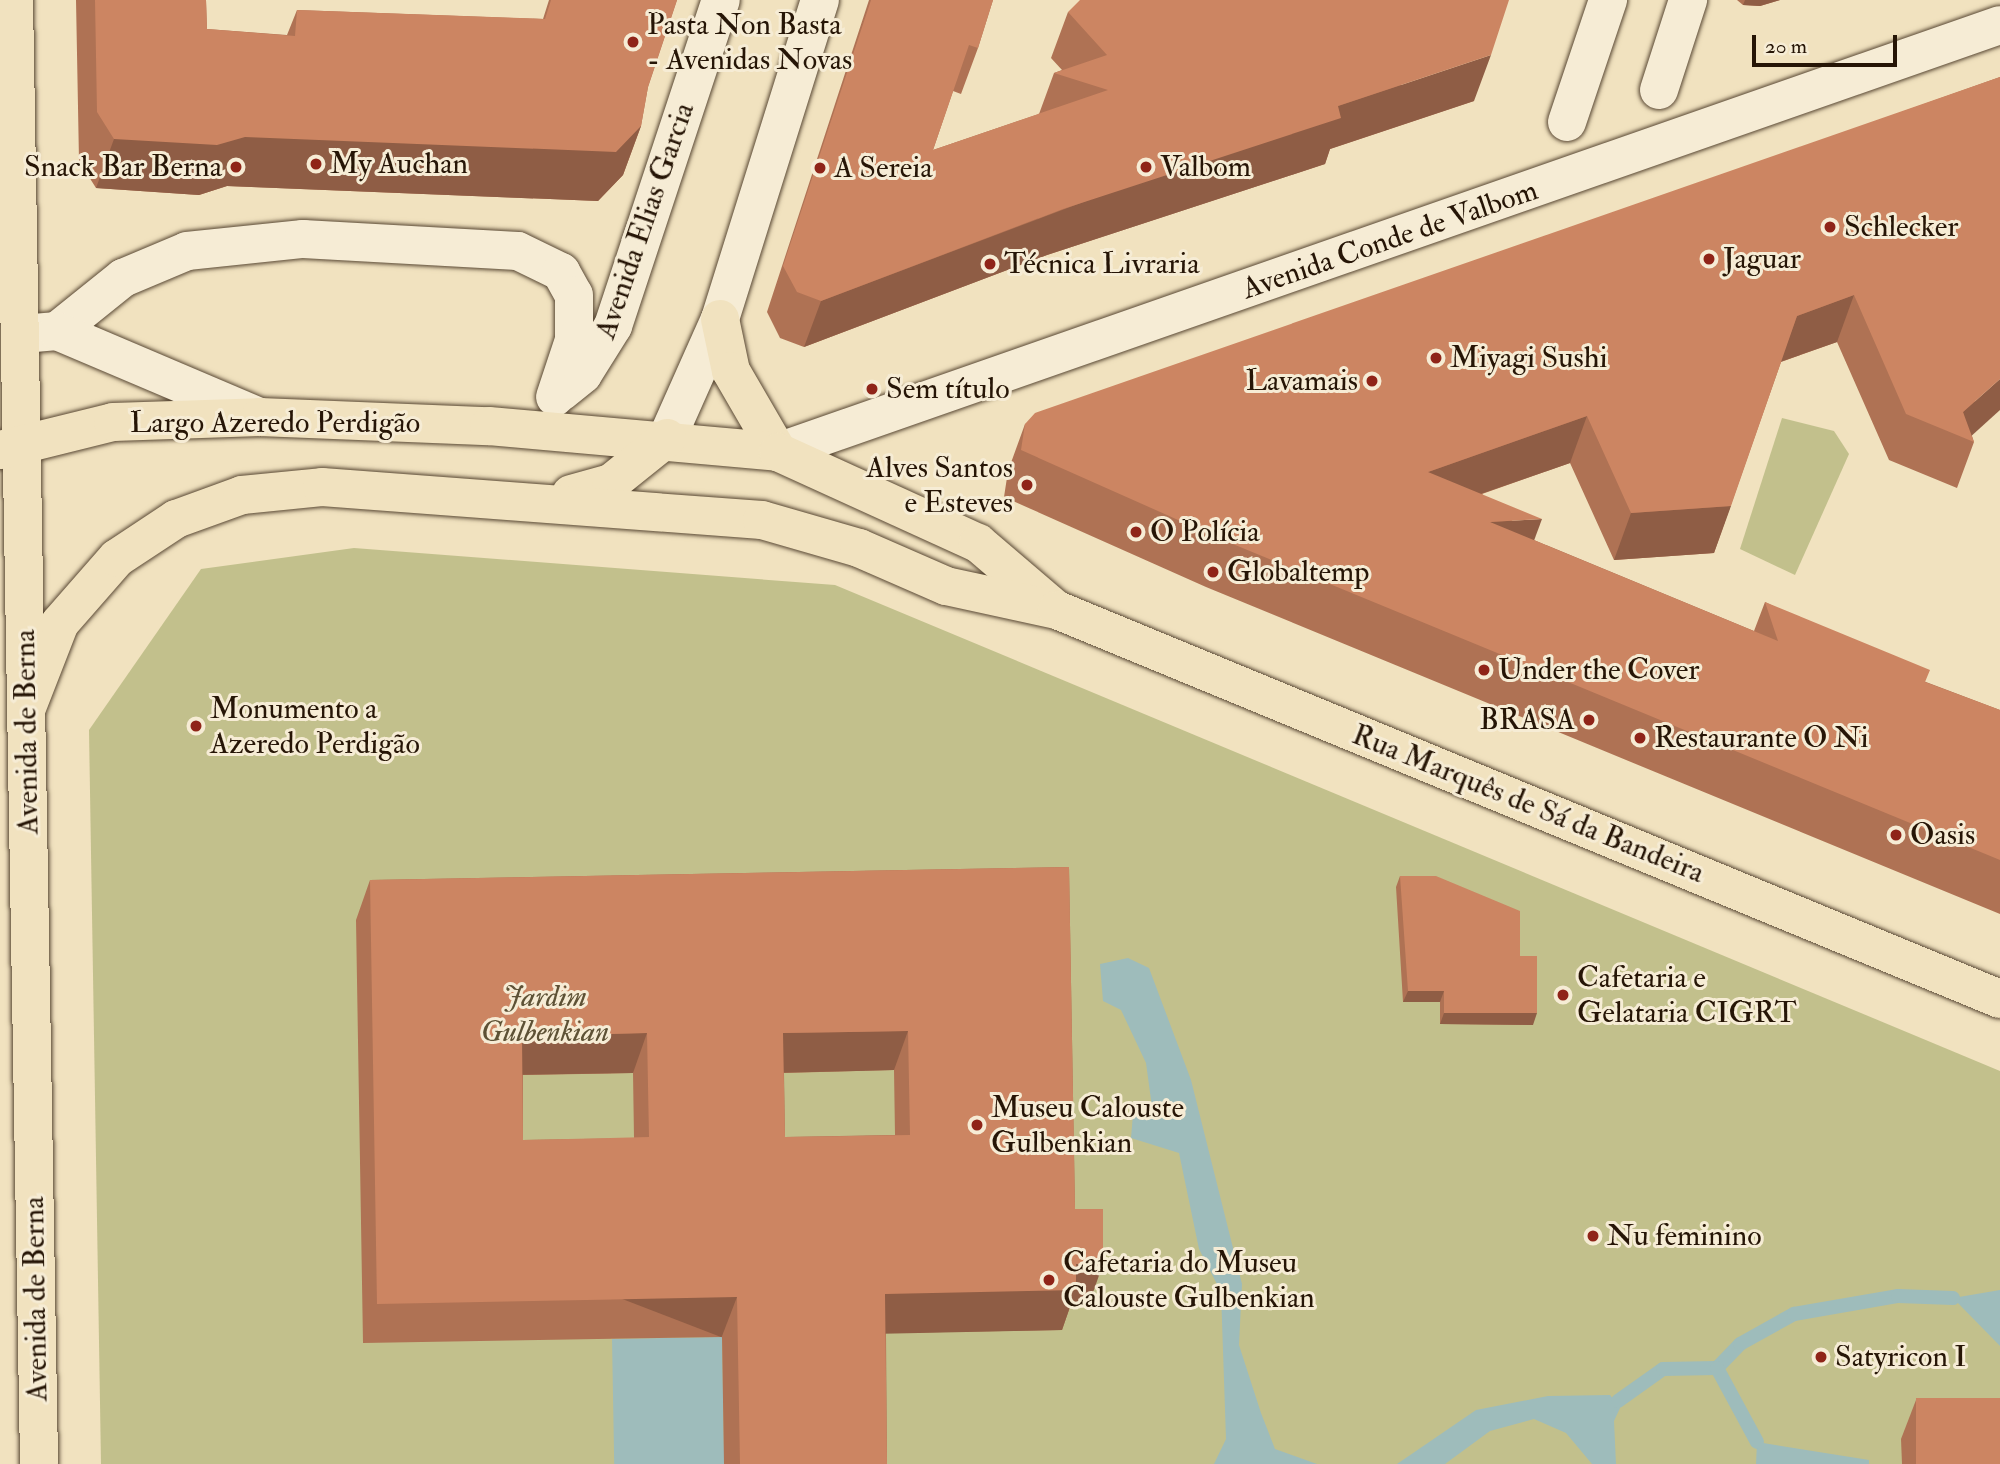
<!DOCTYPE html>
<html>
<head>
<meta charset="utf-8">
<style>
  body { margin:0 }
  #map { position:relative; width:2000px; height:1464px; overflow:hidden; background:#f1e2bf; font-family:"IM FELL Double Pica",serif }
  div>[style] { position:absolute }
  .green>* { inset:0; background:#c2c08c }
  .water>* { inset:0; background:#9ebcbb; transform-origin:0 0 }
  .stream>* { height:14px; margin:-7px; padding:0 7px; transform-origin:7px; border-radius:7px; background:#9ebcbb }
  .roads { filter:drop-shadow(0 0 2px #594834) drop-shadow(0 0 2px #594834) }
  .minor>* { height:38px; margin:-19px; padding:0 19px; transform-origin:19px; border-radius:19px; background:#f6ecd5 }
  .major>* { height:38px; margin:-19px; padding:0 19px; transform-origin:19px; border-radius:19px; background:#f1e2bf }
  .wall>* { inset:0; background:#af7254 }
  .shaded-wall>* { inset:0; background:#8f5d45; transform-origin:0 0 }
  .building>* { inset:0; background:#cc8562; transform-origin:0 0 }
  .dots>* { width:19px; height:19px; translate:-50% -50%; box-sizing:border-box; border:4px solid #f6ecd5; border-radius:50% }
  span { translate:-50% -50%; white-space:nowrap; text-align:center; line-height:1.15; -webkit-text-stroke:6px #f6ecd5; paint-order:stroke }
  .poi-label { font-size:30px; color:#261506 }
  .left { translate:0 -50%; text-align:left }
  .right { translate:-100% -50%; text-align:right }
  .street-label { font-size:30px; color:#261506 }
  .park-label { font-size:30px; color:#5d5135; font-style:italic }
  .scale { position:absolute; left:1752px; top:35px; width:145px; height:32px; box-sizing:border-box; border:4px solid #261506; border-top:0; padding-left:9px; font-size:21px; line-height:24px; white-space:nowrap; color:#261506; -webkit-text-stroke:5px #f6ecd5; paint-order:stroke }
</style>
</head>
<body>
<div id="map">
  <div class="green">
    <div style="clip-path:polygon(1782px 418px,1834px 431px,1849px 454px,1795px 575px,1740px 549px)"></div>
    <div style="clip-path:polygon(354px 548px,835px 585px,2000px 1071px,2000px 1464px,101px 1464px,89px 730px,201px 569px)"></div>
  </div>
  <div class="water">
    <div style="clip-path:polygon(1128px 958px,1149px 968px,1191px 1080px,1242px 1284px,1239px 1345px,1261px 1413px,1275px 1449px,1317px 1464px,1214px 1464px,1226px 1439px,1221px 1292px,1199px 1249px,1179px 1153px,1131px 1138px,1133px 1114px,1152px 1107px,1146px 1063px,1121px 1010px,1103px 1001px,1100px 964px)"></div>
    <div style="clip-path:polygon(2000px 1290px,2000px 1346px,1953px 1298px)"></div>
    <div style="left:722px;top:1337px;width:127px;height:110px;rotate:89deg"></div>
    <div style="clip-path:polygon(1610px 1395px,1620px 1408px,1614px 1421px,1616px 1464px,1592px 1464px,1566px 1433px,1534px 1419px,1490px 1431px,1445px 1464px,1397px 1464px,1476px 1410px,1548px 1396px)"></div>
    <div style="clip-path:polygon(1757px 1442px,1869px 1460px,1869px 1464px,1756px 1464px)"></div>
  </div>
  <div class="stream">
    <div style="left:1717px;top:1368px;width:33px;rotate:-46deg"></div>
    <div style="left:1740px;top:1344px;width:62px;rotate:-29.1deg"></div>
    <div style="left:1794px;top:1314px;width:106px;rotate:-9.8deg"></div>
    <div style="left:1898px;top:1296px;width:55px;rotate:2.1deg"></div>
    <div style="left:1618px;top:1401px;width:55px;rotate:-35.4deg"></div>
    <div style="left:1663px;top:1369px;width:54px;rotate:-1.1deg"></div>
    <div style="left:1717px;top:1368px;width:84px;rotate:61.6deg"></div>
  </div>
  <div class="roads">
    <div class="minor">
      <div style="left:1659px;top:90px;width:95px;rotate:-72.1deg"></div>
      <div style="left:1567px;top:122px;width:129px;rotate:-71.4deg"></div>
      <div style="left:57px;top:331px;width:85px;rotate:-38.8deg"></div>
      <div style="left:123px;top:278px;width:69px;rotate:-22.9deg"></div>
      <div style="left:187px;top:251px;width:117px;rotate:-5.9deg"></div>
      <div style="left:303px;top:239px;width:215px;rotate:3.2deg"></div>
      <div style="left:518px;top:251px;width:48px;rotate:26deg"></div>
      <div style="left:561px;top:272px;width:26px;rotate:61deg"></div>
      <div style="left:574px;top:295px;width:45px;rotate:90deg"></div>
      <div style="left:574px;top:340px;width:60px;rotate:108.4deg"></div>
      <div style="left:34px;top:333px;width:23px;rotate:-5deg"></div>
      <div style="left:57px;top:331px;width:220px;rotate:23deg"></div>
      <div style="left:561px;top:392px;width:28px;rotate:-39deg"></div>
      <div style="left:583px;top:374px;width:57px;rotate:-58deg"></div>
      <div style="left:613px;top:326px;width:343px;rotate:-71.7deg"></div>
      <div style="left:667px;top:438px;width:130px;rotate:-66deg"></div>
      <div style="left:720px;top:319px;width:334px;rotate:-72.6deg"></div>
      <div style="left:778px;top:452px;width:1294px;rotate:-19.26deg"></div>
    </div>
    <div class="major">
      <div style="left:14px;top:0;width:1464px;rotate:89.02deg"></div>
      <div style="left:720px;top:319px;width:53px;rotate:78.1deg"></div>
      <div style="left:731px;top:371px;width:94px;rotate:59.9deg"></div>
      <div style="left:0;top:450px;width:116px;rotate:-13.9deg"></div>
      <div style="left:113px;top:422px;width:147px;rotate:-1.9deg"></div>
      <div style="left:260px;top:417px;width:229px;rotate:2.3deg"></div>
      <div style="left:489px;top:426px;width:290px;rotate:5.1deg"></div>
      <div style="left:778px;top:452px;width:220px;rotate:24.5deg"></div>
      <div style="left:978px;top:543px;width:99px;rotate:40.5deg"></div>
      <div style="left:571px;top:494px;width:41px;rotate:-15.4deg"></div>
      <div style="left:611px;top:483px;width:72px;rotate:-38.8deg"></div>
      <div style="left:26px;top:710px;width:93px;rotate:-68.7deg"></div>
      <div style="left:60px;top:623px;width:86px;rotate:-48.8deg"></div>
      <div style="left:117px;top:558px;width:71px;rotate:-33.5deg"></div>
      <div style="left:176px;top:519px;width:70px;rotate:-20deg"></div>
      <div style="left:242px;top:495px;width:80px;rotate:-5.7deg"></div>
      <div style="left:322px;top:487px;width:441px;rotate:4.3deg"></div>
      <div style="left:762px;top:520px;width:101px;rotate:16.1deg"></div>
      <div style="left:859px;top:548px;width:95px;rotate:23.6deg"></div>
      <div style="left:946px;top:586px;width:114px;rotate:12.2deg"></div>
      <div style="left:1057px;top:610px;width:1020px;rotate:22.42deg"></div>
    </div>
  </div>
  <div class="wall">
    <div style="clip-path:polygon(76px 0,206px 0,207px 29px,287px 35px,297px 10px,543px 19px,549px 0,677px 0,648px 87px,641px 126px,623px 175px,598px 201px,227px 186px,199px 195px,96px 188px,79px 161px)"></div>
    <div style="clip-path:polygon(869px 0,993px 0,978px 48px,961px 94px,953px 91px,933px 150px,1039px 114px,1054px 73px,1062px 70px,1051px 58px,1068px 12px,1474px 101px,1330px 149px,1325px 164px,1047px 255px,804px 347px,780px 338px,767px 312px)"></div>
    <div style="clip-path:polygon(1737px 0,1780px 0,1760px 6px,1743px 5px)"></div>
    <div style="clip-path:polygon(2000px 77px,1972px 436px,1974px 442px,1957px 488px,1889px 460px,1837px 342px,1781px 362px,1714px 553px,1614px 560px,1570px 463px,1482px 494px,1534px 540px,1754px 631px,1765px 602px,1926px 682px,2000px 710px,2000px 914px,1206px 587px,1004px 497px,1008px 471px,1025px 424px)"></div>
    <div style="clip-path:polygon(evenodd,1069px 867px,1075px 1209px,1089px 1304px,1071px 1304px,1062px 1330px,886px 1333px,887px 1464px,724px 1464px,722px 1337px,363px 1343px,356px 920px,370px 880px,1069px 867px,894px 1070px,895px 1135px,785px 1137px,784px 1073px,894px 1070px,1069px 867px,633px 1073px,634px 1138px,523px 1140px,523px 1075px,633px 1073px)"></div>
    <div style="clip-path:polygon(1400px 876px,1520px 956px,1533px 1025px,1440px 1024px,1440px 1002px,1403px 1002px,1396px 887px)"></div>
    <div style="clip-path:polygon(1916px 1400px,2000px 1464px,1902px 1464px,1901px 1439px)"></div>
  </div>
  <div class="shaded-wall">
    <div style="clip-path:polygon(1745px 0,1780px 0,1760px 6px,1743px 5px)"></div>
    <div style="clip-path:polygon(1491px 55px,1474px 101px,1330px 149px,1325px 164px,1047px 255px,804px 347px,821px 301px,1338px 106px)"></div>
    <div style="clip-path:polygon(641px 126px,623px 175px,598px 201px,227px 186px,199px 195px,96px 188px,114px 139px,245px 137px)"></div>
    <div style="clip-path:polygon(1854px 295px,1837px 342px,1780px 362px,1797px 316px)"></div>
    <div style="clip-path:polygon(2000px 379px,2000px 410px,1968px 439px,1963px 412px)"></div>
    <div style="clip-path:polygon(1587px 416px,1570px 463px,1411px 518px,1428px 472px)"></div>
    <div style="clip-path:polygon(1731px 506px,1714px 553px,1614px 560px,1631px 513px)"></div>
    <div style="clip-path:polygon(1542px 519px,1525px 565px,1490px 522px)"></div>
    <div style="clip-path:polygon(1408px 991px,1444px 991px,1440px 1002px,1403px 1002px)"></div>
    <div style="clip-path:polygon(1444px 1013px,1537px 1013px,1533px 1025px,1440px 1024px)"></div>
    <div style="clip-path:polygon(908px 1031px,894px 1070px,769px 1073px,783px 1033px)"></div>
    <div style="clip-path:polygon(647px 1033px,633px 1073px,508px 1075px,522px 1036px)"></div>
    <div style="clip-path:polygon(1076px 1264px,1103px 1264px,1089px 1304px,1071px 1304px,1062px 1330px,871px 1334px,885px 1294px)"></div>
    <div style="left:737px;top:1297px;width:43px;height:360px;rotate:111deg"></div>
  </div>
  <div class="building">
    <div style="clip-path:polygon(95px 0,206px 0,207px 29px,295px 36px,297px 10px,545px 19px,551px 0,677px 0,648px 87px,641px 126px,616px 152px,245px 137px,217px 145px,114px 139px,97px 112px)"></div>
    <div style="clip-path:polygon(871px 0,993px 0,978px 48px,969px 45px,933px 150px,1108px 90px,1054px 73px,1107px 55px,1068px 12px,1080px 0,1509px 0,1491px 55px,1338px 106px,1341px 118px,1063px 209px,821px 301px,797px 292px,783px 266px)"></div>
    <div style="clip-path:polygon(2000px 77px,2000px 379px,1963px 412px,1974px 442px,1906px 414px,1854px 295px,1797px 316px,1731px 506px,1631px 513px,1587px 416px,1428px 472px,1542px 519px,1490px 522px,1778px 641px,1765px 602px,1930px 670px,1925px 682px,2000px 710px,2000px 860px,1223px 540px,1021px 450px,1025px 424px,1035px 413px)"></div>
    <div style="clip-path:polygon(evenodd,1069px 867px,1075px 1209px,1103px 1209px,1103px 1264px,1076px 1264px,1076px 1290px,885px 1294px,887px 1464px,740px 1464px,737px 1297px,377px 1304px,370px 880px,1069px 867px,908px 1031px,910px 1135px,785px 1137px,783px 1033px,908px 1031px,1069px 867px,647px 1033px,649px 1137px,523px 1140px,522px 1036px,647px 1033px)"></div>
    <div style="clip-path:polygon(1400px 876px,1436px 876px,1520px 911px,1520px 956px,1537px 956px,1537px 1013px,1444px 1013px,1444px 991px,1408px 991px)"></div>
    <div style="left:2000px;top:1398px;width:66px;height:84px;rotate:90deg"></div>
  </div>
  <div class="dots">
    <div style="left:633px;top:42px;background:#8f2418"></div>
    <div style="left:316px;top:164px;background:#8f2418"></div>
    <div style="left:236px;top:167px;background:#8f2418"></div>
    <div style="left:1146px;top:167px;background:#8f2418"></div>
    <div style="left:820px;top:168px;background:#8f2418"></div>
    <div style="left:1830px;top:227px;background:#8f2418"></div>
    <div style="left:1709px;top:259px;background:#8f2418"></div>
    <div style="left:990px;top:264px;background:#8f2418"></div>
    <div style="left:1436px;top:358px;background:#8f2418"></div>
    <div style="left:1372px;top:381px;background:#8f2418"></div>
    <div style="left:872px;top:389px;background:#8f2418"></div>
    <div style="left:1027px;top:485px;background:#8f2418"></div>
    <div style="left:1136px;top:532px;background:#8f2418"></div>
    <div style="left:1213px;top:572px;background:#8f2418"></div>
    <div style="left:1484px;top:670px;background:#8f2418"></div>
    <div style="left:1589px;top:720px;background:#8f2418"></div>
    <div style="left:196px;top:726px;background:#8f2418"></div>
    <div style="left:1640px;top:738px;background:#8f2418"></div>
    <div style="left:1896px;top:835px;background:#8f2418"></div>
    <div style="left:1563px;top:995px;background:#8f2418"></div>
    <div style="left:977px;top:1125px;background:#8f2418"></div>
    <div style="left:1593px;top:1236px;background:#8f2418"></div>
    <div style="left:1049px;top:1280px;background:#8f2418"></div>
    <div style="left:1821px;top:1357px;background:#8f2418"></div>
  </div>
  <div class="poi-label">
    <span class="left" style="left:647px;top:42px">Pasta Non Basta<br>- Avenidas Novas</span>
    <span class="left" style="left:330px;top:164px">My Auchan</span>
    <span class="right" style="left:222px;top:167px">Snack Bar Berna</span>
    <span class="left" style="left:1160px;top:167px">Valbom</span>
    <span class="left" style="left:834px;top:168px">A Sereia</span>
    <span class="left" style="left:1844px;top:227px">Schlecker</span>
    <span class="left" style="left:1723px;top:259px">Jaguar</span>
    <span class="left" style="left:1004px;top:264px">Técnica Livraria</span>
    <span class="left" style="left:1450px;top:358px">Miyagi Sushi</span>
    <span class="right" style="left:1358px;top:381px">Lavamais</span>
    <span class="left" style="left:886px;top:389px">Sem título</span>
    <span class="right" style="left:1013px;top:485px">Alves Santos<br>e Esteves</span>
    <span class="left" style="left:1150px;top:532px">O Polícia</span>
    <span class="left" style="left:1227px;top:572px">Globaltemp</span>
    <span class="left" style="left:1498px;top:670px">Under the Cover</span>
    <span class="left" style="left:210px;top:726px">Monumento a<br>Azeredo Perdigão</span>
    <span class="right" style="left:1575px;top:720px">BRASA</span>
    <span class="left" style="left:1654px;top:738px">Restaurante O Ni</span>
    <span class="left" style="left:1910px;top:835px">Oasis</span>
    <span class="left" style="left:1577px;top:995px">Cafetaria e<br>Gelataria CIGRT</span>
    <span class="left" style="left:991px;top:1125px">Museu Calouste<br>Gulbenkian</span>
    <span class="left" style="left:1607px;top:1236px">Nu feminino</span>
    <span class="left" style="left:1063px;top:1280px">Cafetaria do Museu<br>Calouste Gulbenkian</span>
    <span class="left" style="left:1835px;top:1357px">Satyricon I</span>
  </div>
  <div class="street-label">
    <span style="left:645px;top:221px;rotate:-71deg">Avenida Elias Garcia</span>
    <span style="left:1390px;top:240px;rotate:-19deg">Avenida Conde de Valbom</span>
    <span style="left:275px;top:423px">Largo Azeredo Perdigão</span>
    <span style="left:27px;top:732px;rotate:-91deg">Avenida de Berna</span>
    <span style="left:1528px;top:804px;rotate:22deg">Rua Marquês de Sá da Bandeira</span>
    <span style="left:36px;top:1299px;rotate:-91deg">Avenida de Berna</span>
  </div>
  <div class="park-label">
    <span style="left:545px;top:1014px">Jardim<br>Gulbenkian</span>
  </div>
  <div class="scale">20 m</div>
</div>
</body>
</html>
